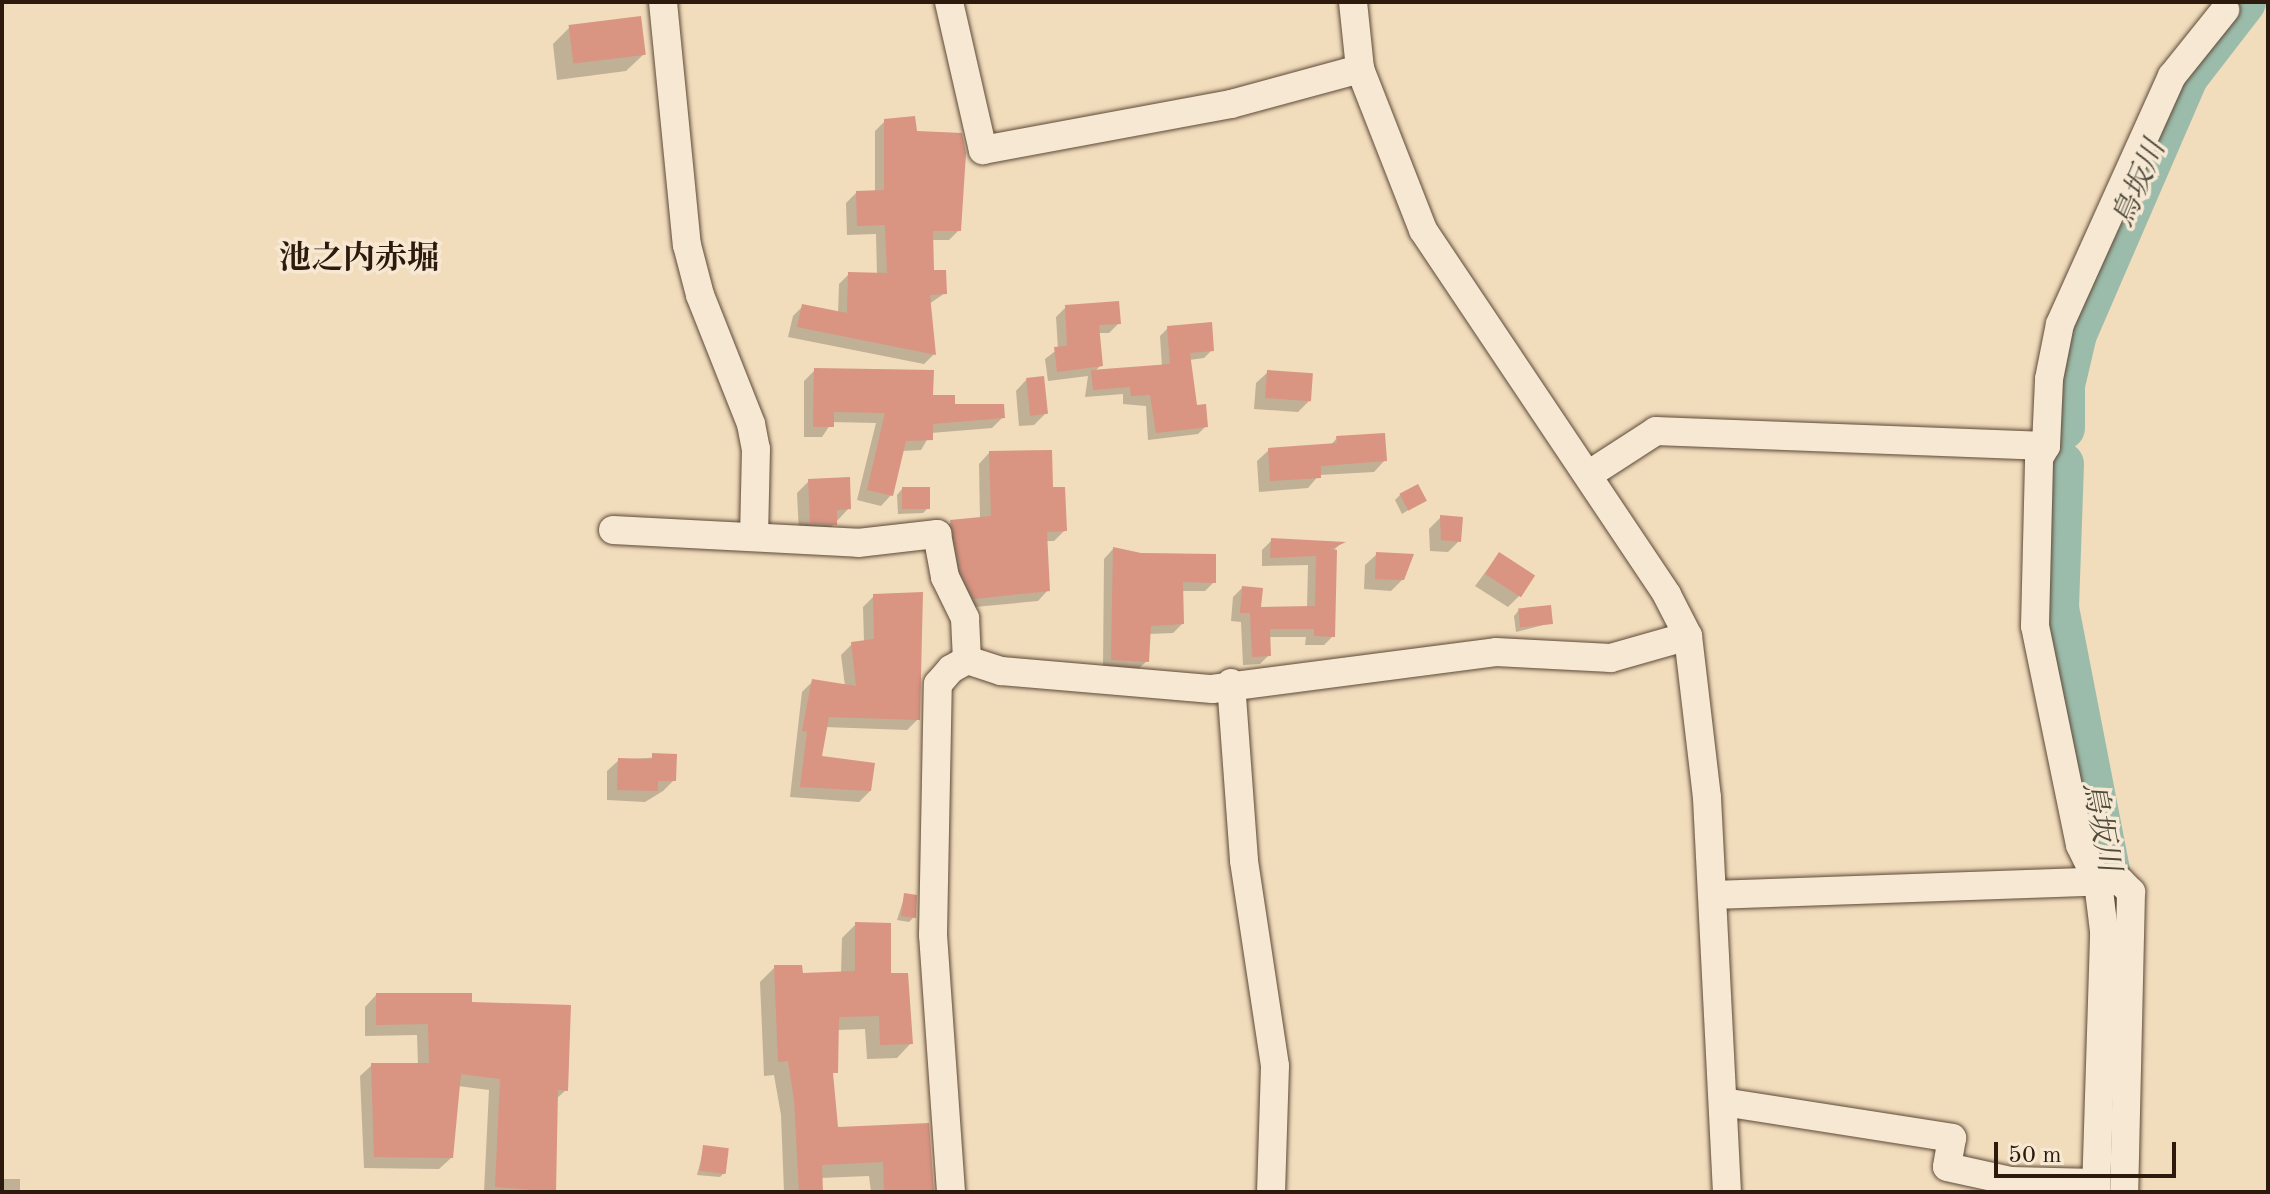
<!DOCTYPE html>
<html>
<head>
<meta charset="utf-8">
<style>
  body { margin:0 }
  #map { position:relative; width:2270px; height:1194px; overflow:hidden; background:#f1dcbc; font-family:"Old Standard TT","Noto Serif JP",serif }
  div>[style] { position:absolute }
  .shadow>* { inset:0; background:#0003; transform-origin:0 0 }
  .river>* { height:44px; margin:-22px; padding:0 22px; transform-origin:22px; border-radius:22px; background:#9cbcab }
  .building>* { inset:0; background:#d99482; transform-origin:0 0 }
  .roads { filter:drop-shadow(0 0 2px #5e4a38) drop-shadow(0 0 2px #5e4a38) }
  .minor>* { height:28px; margin:-14px; padding:0 14px; transform-origin:14px; border-radius:14px; background:#f6e8d3 }
  span { translate:-50% -50%; white-space:nowrap; text-align:center; line-height:1.15; -webkit-text-stroke:7px #f6e8d3; paint-order:stroke }
  .water-label { font-size:30px; color:#4e4b3c; font-style:italic }
  .quarter-label { font-size:32px; color:#2d1a0c; font-weight:700 }
  .frame { position:absolute; inset:0; border:4px solid #2d1a0c; pointer-events:none }
  .scale { position:absolute; left:1994px; top:1142px; width:182px; height:36px; box-sizing:border-box; border:4px solid #2d1a0c; border-top:0; padding-left:10px; font-size:24px; line-height:28px; white-space:nowrap; color:#2d1a0c; -webkit-text-stroke:6px #f6e8d3; paint-order:stroke }
</style>
</head>
<body>
<div id="map">
  <div class="shadow">
    <div style="clip-path:polygon(570px 27px,644px 54px,626px 71px,557px 80px,553px 44px)"></div>
    <div style="clip-path:polygon(885px 121px,915px 133px,959px 230px,949px 240px,931px 240px,932px 272px,945px 293px,929px 304px,934px 354px,924px 364px,788px 337px,793px 316px,803px 306px,838px 314px,839px 284px,849px 274px,877px 275px,876px 234px,847px 235px,846px 203px,856px 193px,875px 192px,875px 131px)"></div>
    <div style="clip-path:polygon(1066px 307px,1119px 323px,1109px 333px,1098px 333px,1100px 366px,1094px 372px,1162px 367px,1160px 336px,1168px 328px,1212px 350px,1204px 358px,1189px 360px,1195px 407px,1206px 426px,1198px 434px,1148px 440px,1146px 406px,1123px 404px,1123px 394px,1085px 397px,1088px 376px,1048px 381px,1045px 359px,1058px 349px,1056px 317px)"></div>
    <div style="clip-path:polygon(815px 370px,931px 397px,1003px 417px,992px 428px,931px 433px,921px 450px,902px 451px,891px 495px,881px 506px,857px 500px,876px 423px,832px 422px,822px 437px,804px 437px,804px 381px)"></div>
    <div style="clip-path:polygon(1268px 372px,1309px 401px,1298px 412px,1254px 409px,1256px 383px)"></div>
    <div style="clip-path:polygon(1027px 379px,1046px 413px,1034px 425px,1019px 426px,1016px 391px)"></div>
    <div style="clip-path:polygon(1337px 438px,1385px 460px,1374px 472px,1319px 475px,1308px 488px,1259px 492px,1257px 461px,1269px 450px,1330px 446px)"></div>
    <div style="clip-path:polygon(989px 453px,1065px 530px,1054px 541px,1045px 541px,1048px 590px,1038px 601px,964px 608px,940px 533px,951px 522px,980px 519px,979px 464px)"></div>
    <div style="clip-path:polygon(809px 481px,849px 508px,824px 535px,799px 534px,797px 493px)"></div>
    <div style="clip-path:polygon(902px 489px,928px 508px,923px 513px,898px 514px,897px 495px)"></div>
    <div style="clip-path:polygon(1400px 495px,1424px 500px,1402px 514px,1395px 500px)"></div>
    <div style="clip-path:polygon(1441px 517px,1459px 541px,1448px 552px,1430px 551px,1429px 529px)"></div>
    <div style="clip-path:polygon(1272px 540px,1341px 543px,1335px 549px,1333px 636px,1324px 645px,1305px 645px,1306px 637px,1268px 637px,1269px 655px,1260px 664px,1243px 665px,1241px 622px,1231px 621px,1233px 597px,1242px 588px,1259px 609px,1307px 608px,1308px 565px,1262px 566px,1262px 550px)"></div>
    <div style="clip-path:polygon(1113px 549px,1214px 582px,1205px 591px,1181px 591px,1182px 624px,1173px 633px,1148px 634px,1147px 661px,1137px 670px,1103px 668px,1104px 559px)"></div>
    <div style="clip-path:polygon(1377px 554px,1403px 579px,1391px 591px,1364px 589px,1365px 565px)"></div>
    <div style="clip-path:polygon(1499px 554px,1519px 596px,1508px 607px,1475px 586px)"></div>
    <div style="clip-path:polygon(874px 596px,918px 719px,907px 730px,825px 727px,819px 758px,870px 791px,859px 802px,790px 797px,802px 692px,813px 681px,845px 686px,841px 655px,852px 644px,864px 642px,863px 607px)"></div>
    <div style="clip-path:polygon(1519px 610px,1551px 623px,1516px 632px,1514px 616px)"></div>
    <div style="clip-path:polygon(675px 756px,674px 780px,663px 791px,645px 802px,607px 800px,607px 771px,619px 760px)"></div>
    <div style="clip-path:polygon(905px 895px,914px 917px,909px 922px,897px 920px)"></div>
    <div style="clip-path:polygon(856px 924px,889px 975px,911px 1043px,897px 1058px,867px 1059px,865px 1029px,837px 1030px,832px 1076px,836px 1129px,927px 1125px,929px 1192px,871px 1192px,869px 1176px,820px 1178px,821px 1192px,784px 1192px,781px 1115px,774px 1075px,764px 1076px,760px 982px,775px 967px,801px 975px,841px 974px,842px 938px)"></div>
    <div style="clip-path:polygon(376px 995px,470px 1004px,566px 1090px,556px 1099px,555px 1192px,484px 1192px,489px 1090px,458px 1086px,451px 1158px,439px 1169px,364px 1168px,360px 1076px,372px 1065px,418px 1065px,417px 1035px,365px 1036px,365px 1007px)"></div>
    <div style="clip-path:polygon(704px 1148px,725px 1172px,720px 1177px,697px 1175px)"></div>
    <div style="left:2px;top:1179px;width:18px;height:13px"></div>
  </div>
  <div class="river">
    <div style="left:2063px;top:428px;width:43px;rotate:-90deg"></div>
    <div style="left:2063px;top:385px;width:52px;rotate:-76.8deg"></div>
    <div style="left:2075px;top:334px;width:280px;rotate:-66.6deg"></div>
    <div style="left:2186px;top:77px;width:95px;rotate:-52.3deg"></div>
    <div style="left:2062px;top:464px;width:144px;rotate:92deg"></div>
    <div style="left:2057px;top:608px;width:309px;rotate:79deg"></div>
    <div style="left:2116px;top:911px;width:65px;rotate:92.6deg"></div>
  </div>
  <div class="building">
    <div style="left:641px;top:16px;width:39px;height:73px;rotate:83deg"></div>
    <div style="clip-path:polygon(915px 116px,917px 131px,962px 133px,966px 153px,961px 231px,933px 231px,934px 270px,946px 270px,947px 294px,930px 295px,936px 355px,797px 327px,802px 304px,847px 313px,848px 272px,887px 273px,885px 225px,857px 226px,856px 191px,884px 190px,884px 119px)"></div>
    <div style="clip-path:polygon(1119px 301px,1121px 324px,1099px 325px,1103px 366px,1057px 372px,1054px 347px,1067px 346px,1065px 305px)"></div>
    <div style="clip-path:polygon(1212px 322px,1214px 351px,1190px 353px,1197px 405px,1206px 404px,1208px 427px,1156px 433px,1150px 395px,1131px 396px,1130px 387px,1093px 390px,1091px 370px,1170px 364px,1167px 326px)"></div>
    <div style="clip-path:polygon(814px 368px,934px 370px,933px 395px,955px 395px,955px 404px,1004px 404px,1005px 418px,933px 424px,933px 440px,906px 441px,893px 496px,867px 490px,885px 413px,834px 412px,834px 427px,813px 427px)"></div>
    <div style="left:1267px;top:370px;width:46px;height:28px;rotate:4deg"></div>
    <div style="left:1044px;top:376px;width:38px;height:18px;rotate:84deg"></div>
    <div style="clip-path:polygon(1385px 433px,1387px 461px,1321px 466px,1321px 478px,1270px 481px,1268px 448px,1337px 443px,1336px 436px)"></div>
    <div style="clip-path:polygon(1052px 450px,1053px 487px,1065px 487px,1067px 531px,1047px 532px,1050px 591px,974px 599px,961px 572px,950px 520px,991px 516px,989px 451px)"></div>
    <div style="clip-path:polygon(850px 477px,851px 509px,837px 510px,837px 525px,810px 523px,808px 479px)"></div>
    <div style="left:1418px;top:484px;width:19px;height:21px;rotate:62deg"></div>
    <div style="left:902px;top:487px;width:28px;height:22px"></div>
    <div style="clip-path:polygon(1440px 515px,1463px 517px,1461px 542px,1441px 540px)"></div>
    <div style="clip-path:polygon(1271px 538px,1346px 542px,1331px 549px,1337px 550px,1335px 637px,1314px 636px,1314px 629px,1270px 629px,1271px 656px,1252px 657px,1250px 613px,1240px 613px,1242px 586px,1263px 588px,1261px 607px,1315px 606px,1316px 556px,1270px 558px)"></div>
    <div style="clip-path:polygon(1113px 547px,1141px 553px,1216px 554px,1216px 583px,1183px 582px,1184px 624px,1151px 626px,1149px 662px,1111px 660px)"></div>
    <div style="clip-path:polygon(1376px 552px,1414px 554px,1404px 580px,1375px 579px)"></div>
    <div style="left:1499px;top:552px;width:43px;height:26px;rotate:33deg"></div>
    <div style="clip-path:polygon(923px 592px,920px 720px,829px 717px,822px 756px,875px 763px,871px 791px,800px 787px,807px 732px,802px 731px,812px 679px,856px 686px,851px 642px,874px 639px,873px 594px)"></div>
    <div style="left:1551px;top:605px;width:19px;height:33px;rotate:84deg"></div>
    <div style="clip-path:polygon(652px 753px,677px 754px,676px 781px,658px 781px,658px 791px,617px 790px,618px 758px,652px 759px)"></div>
    <div style="clip-path:polygon(904px 893px,917px 895px,916px 918px,901px 916px)"></div>
    <div style="clip-path:polygon(855px 922px,891px 923px,891px 973px,908px 973px,913px 1044px,880px 1045px,879px 1016px,839px 1017px,838px 1073px,833px 1073px,838px 1127px,929px 1123px,934px 1191px,884px 1192px,883px 1162px,822px 1165px,823px 1192px,799px 1192px,794px 1100px,788px 1061px,778px 1062px,774px 965px,802px 965px,803px 973px,855px 971px)"></div>
    <div style="clip-path:polygon(376px 993px,472px 993px,472px 1002px,571px 1005px,568px 1091px,558px 1090px,556px 1192px,495px 1187px,500px 1079px,461px 1074px,453px 1158px,374px 1157px,371px 1063px,429px 1063px,428px 1024px,376px 1025px)"></div>
    <div style="left:703px;top:1145px;width:26px;height:26px;rotate:7deg"></div>
  </div>
  <div class="roads">
    <div class="minor">
      <div style="left:663px;top:2px;width:244px;rotate:84.4deg"></div>
      <div style="left:687px;top:245px;width:52px;rotate:75.4deg"></div>
      <div style="left:700px;top:295px;width:139px;rotate:68.4deg"></div>
      <div style="left:751px;top:424px;width:25px;rotate:79deg"></div>
      <div style="left:756px;top:449px;width:88px;rotate:91.3deg"></div>
      <div style="left:949px;top:2px;width:152px;rotate:77.1deg"></div>
      <div style="left:983px;top:150px;width:252px;rotate:-10.5deg"></div>
      <div style="left:1231px;top:104px;width:134px;rotate:-15.2deg"></div>
      <div style="left:1353px;top:2px;width:67px;rotate:84deg"></div>
      <div style="left:1360px;top:69px;width:173px;rotate:68.6deg"></div>
      <div style="left:1423px;top:230px;width:439px;rotate:56.2deg"></div>
      <div style="left:1667px;top:595px;width:46px;rotate:62.9deg"></div>
      <div style="left:1688px;top:636px;width:163px;rotate:83.3deg"></div>
      <div style="left:1707px;top:798px;width:395px;rotate:87.1deg"></div>
      <div style="left:1588px;top:475px;width:81px;rotate:-32.9deg"></div>
      <div style="left:1656px;top:431px;width:390px;rotate:2.2deg"></div>
      <div style="left:613px;top:530px;width:245px;rotate:3deg"></div>
      <div style="left:858px;top:543px;width:80px;rotate:-6.5deg"></div>
      <div style="left:937px;top:534px;width:44px;rotate:79.5deg"></div>
      <div style="left:945px;top:577px;width:46px;rotate:64deg"></div>
      <div style="left:965px;top:618px;width:42px;rotate:87.3deg"></div>
      <div style="left:1231px;top:683px;width:178px;rotate:85.8deg"></div>
      <div style="left:1244px;top:861px;width:207px;rotate:81.4deg"></div>
      <div style="left:1275px;top:1066px;width:126px;rotate:91.8deg"></div>
      <div style="left:1713px;top:895px;width:407px;rotate:-2deg"></div>
      <div style="left:2120px;top:881px;width:16px;rotate:45deg"></div>
      <div style="left:2131px;top:892px;width:300px;rotate:91.3deg"></div>
      <div style="left:1723px;top:1102px;width:232px;rotate:8.9deg"></div>
      <div style="left:1952px;top:1138px;width:29px;rotate:100deg"></div>
      <div style="left:1947px;top:1167px;width:66px;rotate:12.3deg"></div>
      <div style="left:2011px;top:1181px;width:85px;rotate:1.3deg"></div>
      <div style="left:951px;top:1192px;width:258px;rotate:-94deg"></div>
      <div style="left:933px;top:935px;width:251px;rotate:-88.9deg"></div>
      <div style="left:938px;top:684px;width:20px;rotate:-49deg"></div>
      <div style="left:951px;top:669px;width:18px;rotate:-29deg"></div>
      <div style="left:967px;top:660px;width:36px;rotate:18deg"></div>
      <div style="left:1001px;top:671px;width:212px;rotate:4.9deg"></div>
      <div style="left:1212px;top:689px;width:286px;rotate:-7.4deg"></div>
      <div style="left:1496px;top:652px;width:115px;rotate:3deg"></div>
      <div style="left:1611px;top:658px;width:80px;rotate:-15.9deg"></div>
      <div style="left:2096px;top:1192px;width:261px;rotate:-88.2deg"></div>
      <div style="left:2104px;top:931px;width:49px;rotate:-97deg"></div>
      <div style="left:2098px;top:882px;width:41px;rotate:-115.9deg"></div>
      <div style="left:2080px;top:845px;width:224px;rotate:-101.6deg"></div>
      <div style="left:2035px;top:626px;width:168px;rotate:-88.6deg"></div>
      <div style="left:2039px;top:458px;width:14px;rotate:-60deg"></div>
      <div style="left:2046px;top:446px;width:67px;rotate:-87.4deg"></div>
      <div style="left:2049px;top:379px;width:56px;rotate:-78.7deg"></div>
      <div style="left:2060px;top:324px;width:272px;rotate:-65.7deg"></div>
      <div style="left:2172px;top:76px;width:85px;rotate:-51.2deg"></div>
    </div>
  </div>
  <div class="water-label">
    <span style="left:2140px;top:184px;rotate:-67deg">鳥坂川</span>
    <span style="left:2100px;top:827px;rotate:79deg">鳥坂川</span>
  </div>
  <div class="quarter-label">
    <span style="left:359px;top:260px">池之内赤堀</span>
  </div>
  <div class="frame"></div>
  <div class="scale">50 m</div>
</div>
</body>
</html>
